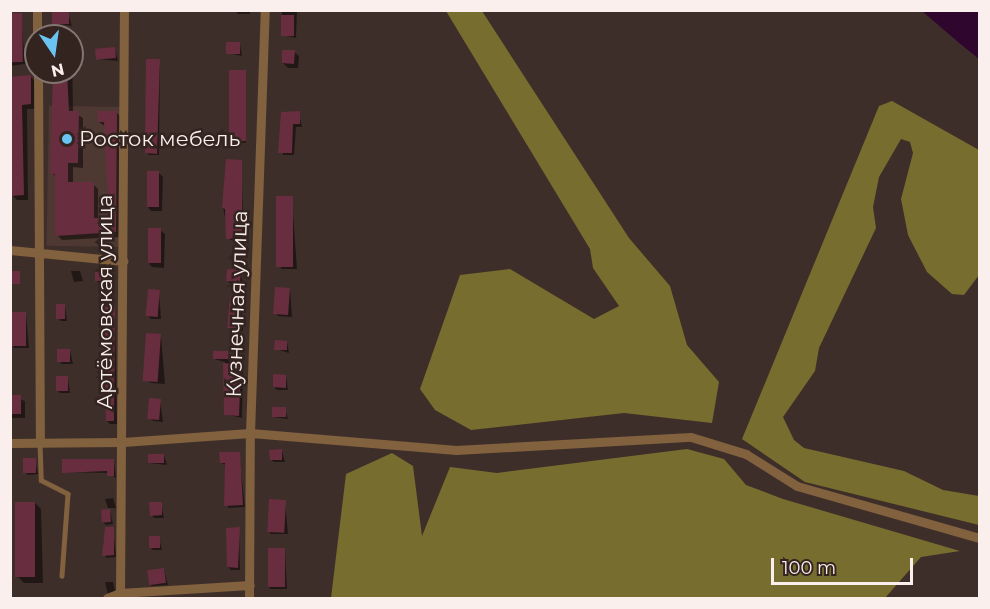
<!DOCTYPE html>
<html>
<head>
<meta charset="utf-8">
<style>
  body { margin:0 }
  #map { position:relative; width:990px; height:609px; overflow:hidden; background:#3e2e2a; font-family:Montserrat,sans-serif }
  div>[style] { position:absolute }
  .built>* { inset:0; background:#4e3832; transform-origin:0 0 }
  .forest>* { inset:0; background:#776d2e }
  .water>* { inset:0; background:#2f062d }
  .shadow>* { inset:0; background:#0007 }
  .building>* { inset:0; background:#682e3f; transform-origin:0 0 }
  .lane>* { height:4.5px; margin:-2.25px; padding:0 2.25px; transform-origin:2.25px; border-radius:2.25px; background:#81613e }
  .street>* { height:9px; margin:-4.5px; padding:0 4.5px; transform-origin:4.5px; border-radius:4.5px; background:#81613e }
  .dots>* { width:16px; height:16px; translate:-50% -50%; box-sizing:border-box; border:3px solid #332420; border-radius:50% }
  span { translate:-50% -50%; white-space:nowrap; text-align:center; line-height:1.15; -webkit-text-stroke:5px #332420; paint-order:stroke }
  .poi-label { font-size:21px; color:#faefec }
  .left { translate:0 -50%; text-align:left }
  .street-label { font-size:21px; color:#faefec }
  .frame { position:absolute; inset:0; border:12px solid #faefec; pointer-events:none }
  .north { position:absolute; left:24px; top:24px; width:60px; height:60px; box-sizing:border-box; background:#332420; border:2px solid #837572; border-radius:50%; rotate:167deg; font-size:16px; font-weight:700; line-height:24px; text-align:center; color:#faefec }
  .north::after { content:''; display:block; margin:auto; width:21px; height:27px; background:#6bc3f2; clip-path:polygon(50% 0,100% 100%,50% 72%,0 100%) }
  .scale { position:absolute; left:771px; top:558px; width:142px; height:27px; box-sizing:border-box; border:3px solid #faefec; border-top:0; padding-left:8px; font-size:18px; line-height:21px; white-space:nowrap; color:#faefec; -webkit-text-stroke:4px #332420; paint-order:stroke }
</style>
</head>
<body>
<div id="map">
  <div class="built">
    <div style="left:122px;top:107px;width:140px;height:73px;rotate:91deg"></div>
  </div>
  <div class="forest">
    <div style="clip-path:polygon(446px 11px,482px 11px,629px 238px,670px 286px,687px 345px,719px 382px,712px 423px,624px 413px,471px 430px,435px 410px,420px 389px,460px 275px,510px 269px,594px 319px,619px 306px,593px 268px,590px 249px)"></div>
    <div style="clip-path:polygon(892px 101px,979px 150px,979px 275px,964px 295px,952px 294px,927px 272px,908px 235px,901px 199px,913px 153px,910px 142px,901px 139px,879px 177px,873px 207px,876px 228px,819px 348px,815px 371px,783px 417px,794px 440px,804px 448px,904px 471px,943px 490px,979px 496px,979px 525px,805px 482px,742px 439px,879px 106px)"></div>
    <div style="clip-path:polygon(687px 449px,724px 459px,746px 485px,783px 499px,960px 551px,921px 557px,885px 598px,331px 598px,346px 474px,392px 453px,413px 466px,422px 536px,450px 467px,497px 473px)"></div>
  </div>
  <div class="water">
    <div style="clip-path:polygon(922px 11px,979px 11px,979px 59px,958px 42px)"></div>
  </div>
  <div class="shadow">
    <div style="clip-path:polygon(235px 10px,250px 10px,250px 14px,238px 14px)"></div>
    <div style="clip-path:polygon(282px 10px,297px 10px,296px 38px,282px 35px)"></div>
    <div style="clip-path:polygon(68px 13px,72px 26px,54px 23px)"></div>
    <div style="clip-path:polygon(21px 15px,25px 64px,10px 66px,10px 53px)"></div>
    <div style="clip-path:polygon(240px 44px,242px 56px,227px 53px)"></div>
    <div style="clip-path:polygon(72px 49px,73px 112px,83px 118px,83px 168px,73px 167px,73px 184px,93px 184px,98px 189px,98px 220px,111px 220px,106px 127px,99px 122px,116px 112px,121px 117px,120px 237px,62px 240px,57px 235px,56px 177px,52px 173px,55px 72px,72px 72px)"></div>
    <div style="clip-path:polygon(115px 49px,118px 61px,97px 59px)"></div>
    <div style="clip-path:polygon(294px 52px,299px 56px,298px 68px,288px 68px,283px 63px)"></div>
    <div style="clip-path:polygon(160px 61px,159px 155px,149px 155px,147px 153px)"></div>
    <div style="clip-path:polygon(246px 72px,246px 143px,232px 142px,230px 140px)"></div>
    <div style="clip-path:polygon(31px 77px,36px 82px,36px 109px,27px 109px,28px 200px,17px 200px,12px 195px,10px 127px)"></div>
    <div style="clip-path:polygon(299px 113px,302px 127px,296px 127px,294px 155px,283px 155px,282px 114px)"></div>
    <div style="clip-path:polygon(241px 161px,244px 241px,230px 240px,223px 208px)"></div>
    <div style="clip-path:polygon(159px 173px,163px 177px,162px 211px,151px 211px,147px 206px)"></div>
    <div style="clip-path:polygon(292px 198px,297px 269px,282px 269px,279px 266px)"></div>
    <div style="clip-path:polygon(160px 230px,165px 234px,164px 268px,152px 267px,148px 262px)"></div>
    <div style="clip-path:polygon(71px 271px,80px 271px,83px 281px,74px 282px)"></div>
    <div style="clip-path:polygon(105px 271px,108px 283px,99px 283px,97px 281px)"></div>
    <div style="clip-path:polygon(240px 271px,243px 284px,231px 284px,228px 281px)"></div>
    <div style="clip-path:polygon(290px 289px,292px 317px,278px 316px,276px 313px)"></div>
    <div style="clip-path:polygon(159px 291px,161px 319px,151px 319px,148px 316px)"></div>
    <div style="clip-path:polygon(241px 299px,243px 331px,233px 330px,230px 327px)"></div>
    <div style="clip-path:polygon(65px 305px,67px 321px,61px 321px,58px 318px)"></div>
    <div style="clip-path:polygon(115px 309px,117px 424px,110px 424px,107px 421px)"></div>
    <div style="clip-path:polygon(26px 314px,29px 348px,14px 348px,12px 345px)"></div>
    <div style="clip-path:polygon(161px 336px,165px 384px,151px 383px,148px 381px)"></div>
    <div style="clip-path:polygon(287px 342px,289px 353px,276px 349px)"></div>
    <div style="clip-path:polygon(70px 351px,73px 364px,62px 364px,59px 361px)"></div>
    <div style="clip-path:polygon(227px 353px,230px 365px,243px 368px,242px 418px,225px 414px,225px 362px,214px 359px)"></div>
    <div style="clip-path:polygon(286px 376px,288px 390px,277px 390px,274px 387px)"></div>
    <div style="clip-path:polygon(68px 378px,70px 393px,60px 393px,57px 390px)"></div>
    <div style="clip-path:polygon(10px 396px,25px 401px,25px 418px,10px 418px)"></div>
    <div style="clip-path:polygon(160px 400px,163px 422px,153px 421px,150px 418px)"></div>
    <div style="clip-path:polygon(285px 409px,288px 419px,273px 417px)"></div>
    <div style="clip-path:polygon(282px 451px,285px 462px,274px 462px,271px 460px)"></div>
    <div style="clip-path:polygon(239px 453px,245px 507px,228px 508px,226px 465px,221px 463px)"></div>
    <div style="clip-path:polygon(164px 455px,167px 465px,149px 463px)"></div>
    <div style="clip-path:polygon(35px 459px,38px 474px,28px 475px,25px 472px)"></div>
    <div style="clip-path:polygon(114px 461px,116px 478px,108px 473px,63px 472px)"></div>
    <div style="clip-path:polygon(113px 498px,116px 508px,108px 508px,105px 499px)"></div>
    <div style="clip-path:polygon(285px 502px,288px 534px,271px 534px,269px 532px)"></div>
    <div style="clip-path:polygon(35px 503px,41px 509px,43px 583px,24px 583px,18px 577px)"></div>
    <div style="clip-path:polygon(161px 503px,164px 518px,154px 518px,151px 515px)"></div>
    <div style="clip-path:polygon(110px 511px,113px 524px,106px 525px,103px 522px)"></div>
    <div style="clip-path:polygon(113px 528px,116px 557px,106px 558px,103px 542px,107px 542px)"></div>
    <div style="clip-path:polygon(239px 528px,240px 570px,231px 570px,228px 567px)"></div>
    <div style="clip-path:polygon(159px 538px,162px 550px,153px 550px,150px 547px)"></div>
    <div style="clip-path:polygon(285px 550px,287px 589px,271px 589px,268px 587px)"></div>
    <div style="clip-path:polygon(164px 569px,168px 585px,152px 586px,149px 584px)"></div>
    <div style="clip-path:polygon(105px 582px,113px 582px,115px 591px,108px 594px)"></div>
  </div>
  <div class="building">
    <div style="left:52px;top:12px;width:17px;height:12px"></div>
    <div style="left:22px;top:13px;width:49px;height:12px;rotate:89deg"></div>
    <div style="left:281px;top:15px;width:13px;height:21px"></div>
    <div style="left:226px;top:42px;width:14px;height:12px"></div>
    <div style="left:115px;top:47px;width:11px;height:20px;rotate:85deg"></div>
    <div style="clip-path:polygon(282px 50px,295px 50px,294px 64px,282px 63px)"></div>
    <div style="clip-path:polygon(146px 59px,160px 59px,157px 154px,145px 153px)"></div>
    <div style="left:229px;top:70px;width:17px;height:71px"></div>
    <div style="clip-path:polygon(53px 72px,67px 72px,69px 111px,79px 111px,78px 163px,68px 163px,68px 182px,94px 182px,94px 218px,109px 218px,104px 122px,98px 122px,97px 111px,117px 111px,116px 232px,55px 236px,55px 174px,50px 174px)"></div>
    <div style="clip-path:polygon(31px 75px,31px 104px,22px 105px,24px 195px,10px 196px,10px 77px)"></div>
    <div style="clip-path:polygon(300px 111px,300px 124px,293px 124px,292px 153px,278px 153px,281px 112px)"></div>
    <div style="clip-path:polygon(226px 159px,242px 160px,242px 239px,226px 239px,225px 209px,222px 208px)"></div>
    <div style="left:147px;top:171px;width:12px;height:36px"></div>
    <div style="left:276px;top:196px;width:17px;height:71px"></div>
    <div style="left:148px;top:228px;width:13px;height:35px"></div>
    <div style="left:227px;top:269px;width:14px;height:12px;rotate:4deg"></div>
    <div style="left:95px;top:270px;width:10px;height:11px"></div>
    <div style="left:10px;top:271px;width:10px;height:13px"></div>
    <div style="left:275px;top:287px;width:15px;height:27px;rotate:4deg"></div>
    <div style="left:148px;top:289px;width:12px;height:27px;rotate:5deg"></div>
    <div style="left:230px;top:297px;width:11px;height:31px;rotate:5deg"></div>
    <div style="left:56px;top:304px;width:9px;height:15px"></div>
    <div style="clip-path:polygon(104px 307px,115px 307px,114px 421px,106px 421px)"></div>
    <div style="left:10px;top:312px;width:16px;height:34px"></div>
    <div style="left:146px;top:333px;width:15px;height:48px;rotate:4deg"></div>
    <div style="clip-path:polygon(275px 340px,287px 341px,287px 350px,274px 350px)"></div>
    <div style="left:57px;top:349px;width:13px;height:13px"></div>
    <div style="left:213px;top:351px;width:15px;height:8px"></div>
    <div style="clip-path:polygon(223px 363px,241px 364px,239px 416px,224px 415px)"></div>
    <div style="clip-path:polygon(273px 374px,286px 375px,286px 388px,273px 387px)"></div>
    <div style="left:68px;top:376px;width:15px;height:12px;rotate:90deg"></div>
    <div style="left:10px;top:395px;width:11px;height:19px"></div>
    <div style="left:149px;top:398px;width:12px;height:21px;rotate:5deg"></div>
    <div style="left:272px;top:407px;width:14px;height:10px"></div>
    <div style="clip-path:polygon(282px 449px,282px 460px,270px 460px,269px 450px)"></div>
    <div style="clip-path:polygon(219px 452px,240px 452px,243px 505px,224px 506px,225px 463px,220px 463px)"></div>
    <div style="left:148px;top:454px;width:16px;height:9px"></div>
    <div style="left:23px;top:458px;width:13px;height:15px"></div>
    <div style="clip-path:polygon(62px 459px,114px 459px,114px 476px,107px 476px,107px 471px,62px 473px)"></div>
    <div style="left:269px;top:499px;width:17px;height:33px;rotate:3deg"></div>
    <div style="left:15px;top:502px;width:20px;height:75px"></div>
    <div style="clip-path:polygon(149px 502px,162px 502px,162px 515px,150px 516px)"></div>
    <div style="left:110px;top:509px;width:13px;height:9px;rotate:86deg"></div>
    <div style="clip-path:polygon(105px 527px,114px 527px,114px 555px,102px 556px)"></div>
    <div style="clip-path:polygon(240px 527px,238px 568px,227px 567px,226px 528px)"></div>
    <div style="left:149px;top:536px;width:11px;height:12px"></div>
    <div style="left:268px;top:548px;width:17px;height:39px"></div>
    <div style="left:164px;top:568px;width:15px;height:17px;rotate:82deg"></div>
  </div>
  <div class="lane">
    <div style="left:40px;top:443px;width:37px;rotate:88deg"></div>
    <div style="left:41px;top:480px;width:30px;rotate:27deg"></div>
    <div style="left:68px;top:494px;width:82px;rotate:94.2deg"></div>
  </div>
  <div class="street">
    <div style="left:37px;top:10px;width:26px;rotate:90deg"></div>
    <div style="left:38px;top:72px;width:371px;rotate:89.7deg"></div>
    <div style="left:10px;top:250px;width:114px;rotate:5.6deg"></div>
    <div style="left:10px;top:443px;width:113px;rotate:-0.5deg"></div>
    <div style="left:123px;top:442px;width:127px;rotate:-4.1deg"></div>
    <div style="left:250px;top:433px;width:207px;rotate:4.7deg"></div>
    <div style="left:456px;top:450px;width:235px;rotate:-3.2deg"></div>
    <div style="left:691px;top:437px;width:58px;rotate:17.2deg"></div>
    <div style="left:746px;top:454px;width:60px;rotate:32.1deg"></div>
    <div style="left:797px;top:486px;width:190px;rotate:15.9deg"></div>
    <div style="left:120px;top:593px;width:583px;rotate:-89.61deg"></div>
    <div style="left:107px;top:598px;width:14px;rotate:-21deg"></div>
    <div style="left:120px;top:593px;width:130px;rotate:-3.5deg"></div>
    <div style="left:249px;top:598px;width:165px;rotate:-89.7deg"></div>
    <div style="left:250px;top:433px;width:423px;rotate:-88deg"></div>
  </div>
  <div class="dots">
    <div style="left:67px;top:139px;background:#6bc3f2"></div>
  </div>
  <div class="poi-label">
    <span class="left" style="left:79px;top:139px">Росток мебель</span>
  </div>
  <div class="street-label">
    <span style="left:105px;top:302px;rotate:-90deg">Артёмовская улица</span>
    <span style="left:237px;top:304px;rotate:-88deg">Кузнечная улица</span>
  </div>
  <div class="frame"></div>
  <div class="north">N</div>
  <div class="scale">100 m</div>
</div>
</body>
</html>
